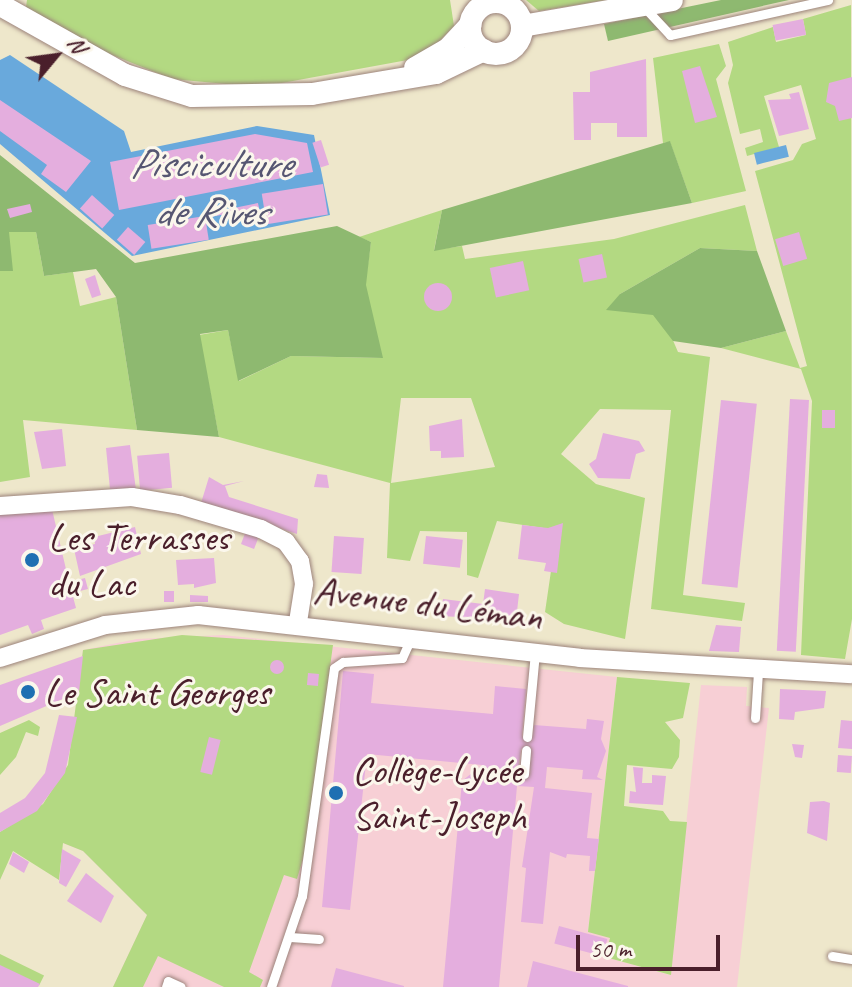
<!DOCTYPE html>
<html>
<head>
<meta charset="utf-8">
<style>
  body { margin:0 }
  #map { position:relative; width:852px; height:987px; overflow:hidden; background:#eee7cb; font-family:Caveat,sans-serif }
  div>[style] { position:absolute }
  .built>* { inset:0; background:#f7cfd5 }
  .green>* { inset:0; background:#b3d982; transform-origin:0 0 }
  .forest>* { inset:0; background:#8eb970 }
  .water>* { inset:0; background:#69a9dc; transform-origin:0 0 }
  .building>* { inset:0; background:#e4aede; transform-origin:0 0 }
  .round { border-radius:50% }
  .roads { filter:drop-shadow(0 0 2px #9c837b) drop-shadow(0 0 2px #9c837b) }
  .service>* { height:9px; margin:-4.5px; padding:0 4.5px; transform-origin:4.5px; border-radius:4.5px; background:#fff }
  .minor>* { height:18px; margin:-9px; padding:0 9px; transform-origin:9px; border-radius:9px; background:#fff }
  .tertiary>* { height:22px; margin:-11px; padding:0 11px; transform-origin:11px; border-radius:11px; background:#fff }
  .tertiary>.ring { margin:-11px; padding:0; box-sizing:content-box; background:none; border:22px solid #fff; border-radius:50% }
  .dots>* { width:22px; height:22px; translate:-50% -50%; box-sizing:border-box; border:4px solid #fbf7ec; border-radius:50% }
  span { translate:-50% -50%; white-space:nowrap; text-align:center; line-height:1.15; -webkit-text-stroke:6px #fbf7ec; paint-order:stroke }
  .poi-label { font-size:40px; color:#4a1f2b }
  .left { translate:0 -50%; text-align:left }
  .street-label { font-size:40px; color:#4a1f2b }
  .water-label { font-size:42px; color:#565672; font-style:italic }
  .north { position:absolute; left:16px; top:16px; width:80px; height:80px; -webkit-text-stroke:6px #fbf7ec; paint-order:stroke; rotate:61deg; font-size:22px; font-weight:700; line-height:32px; text-align:center; color:#4a1f2b }
  .north::after { content:''; display:block; margin:auto; width:28px; height:36px; background:#4a1f2b; clip-path:polygon(50% 0,100% 100%,50% 72%,0 100%) }
  .scale { position:absolute; left:576px; top:935px; width:144px; height:36px; box-sizing:border-box; border:4px solid #4a1f2b; border-top:0; padding-left:10px; font-size:24px; line-height:28px; white-space:nowrap; color:#4a1f2b; -webkit-text-stroke:6px #fbf7ec; paint-order:stroke }
</style>
</head>
<body>
<div id="map">
  <div class="built">
    <div style="clip-path:polygon(223px 635px,617px 677px,588px 931px,610px 937px,605px 957px,670px 975px,701px 685px,747px 687px,746px 706px,769px 708px,737px 987px,113px 987px,147px 915px,83px 851px,63px 843px,83px 650px,137px 639px)"></div>
  </div>
  <div class="green">
    <div style="clip-path:polygon(27px 0,450px 0,454px 26px,424px 57px,260px 87px,172px 79px,85px 44px,26px 7px)"></div>
    <div style="clip-path:polygon(526px 0,606px 0,539px 11px)"></div>
    <div style="clip-path:polygon(851px 5px,852px 619px,845px 659px,801px 655px,812px 401px,801px 369px,721px 348px,786px 331px,800px 368px,807px 366px,755px 171px,793px 160px,802px 144px,816px 139px,801px 85px,764px 96px,779px 147px,747px 156px,745px 148px,763px 142px,760px 129px,740px 134px,728px 83px,733px 65px,728px 42px,773px 27px,776px 42px,806px 35px,803px 19px)"></div>
    <div style="clip-path:polygon(719px 44px,726px 66px,716px 79px,746px 191px,692px 203px,670px 142px,663px 143px,653px 58px)"></div>
    <div style="clip-path:polygon(evenodd,745px 205px,757px 251px,700px 248px,620px 294px,656px 301px,678px 352px,710px 357px,683px 595px,745px 603px,742px 621px,651px 609px,671px 410px,600px 409px,561px 454px,596px 484px,645px 498px,625px 639px,564px 624px,545px 612px,557px 530px,497px 521px,478px 578px,467px 575px,467px 532px,420px 531px,410px 561px,387px 558px,390px 483px,219px 437px,199px 335px,228px 330px,239px 381px,291px 356px,382px 358px,365px 285px,371px 242px,359px 237px,442px 210px,434px 250px,462px 246px,465px 259px,614px 239px,745px 205px,401px 398px,471px 398px,495px 467px,391px 483px,401px 398px)"></div>
    <div style="clip-path:polygon(8px 232px,36px 232px,44px 276px,73px 272px,80px 306px,116px 297px,137px 430px,23px 420px,30px 477px,0 482px,0 271px,12px 270px)"></div>
    <div style="clip-path:polygon(182px 635px,333px 645px,305px 852px,297px 879px,284px 875px,249px 972px,263px 980px,260px 987px,224px 987px,158px 956px,143px 987px,113px 987px,147px 915px,83px 851px,63px 843px,59px 880px,13px 851px,0 880px,0 832px,43px 804px,68px 765px,83px 650px)"></div>
    <div style="clip-path:polygon(617px 677px,690px 683px,683px 718px,665px 722px,680px 740px,679px 757px,672px 769px,627px 765px,624px 806px,663px 811px,670px 821px,687px 822px,671px 975px,605px 957px,610px 938px,588px 932px)"></div>
    <div style="clip-path:polygon(29px 720px,40px 727px,38px 736px,26px 732px,16px 757px,0 775px,0 733px)"></div>
    <div style="left:0;top:954px;width:49px;height:11px;rotate:26deg"></div>
  </div>
  <div class="forest">
    <div style="clip-path:polygon(721px 0,789px 0,608px 41px,604px 24px)"></div>
    <div style="clip-path:polygon(670px 141px,692px 203px,434px 251px,442px 210px)"></div>
    <div style="clip-path:polygon(0 155px,135px 263px,337px 226px,371px 242px,366px 285px,383px 358px,291px 356px,238px 381px,228px 330px,200px 334px,219px 437px,137px 430px,116px 297px,96px 269px,44px 276px,36px 232px,9px 232px,13px 271px,0 271px)"></div>
    <div style="clip-path:polygon(700px 248px,757px 251px,786px 331px,721px 348px,673px 341px,653px 315px,606px 310px,620px 294px)"></div>
  </div>
  <div class="water">
    <div style="clip-path:polygon(10px 55px,124px 131px,131px 152px,257px 126px,314px 135px,330px 215px,132px 256px,0 144px,0 60px)"></div>
    <div style="left:786px;top:145px;width:12px;height:33px;rotate:76deg"></div>
  </div>
  <div class="building">
    <div style="left:803px;top:19px;width:16px;height:31px;rotate:79deg"></div>
    <div style="clip-path:polygon(646px 59px,647px 137px,617px 137px,617px 123px,591px 123px,591px 140px,574px 140px,573px 92px,590px 92px,590px 72px)"></div>
    <div style="clip-path:polygon(700px 66px,717px 117px,695px 123px,682px 71px)"></div>
    <div style="clip-path:polygon(852px 77px,852px 118px,839px 121px,835px 106px,826px 102px,829px 83px)"></div>
    <div style="clip-path:polygon(799px 92px,809px 129px,779px 136px,768px 100px,791px 99px,789px 94px)"></div>
    <div style="clip-path:polygon(0 100px,91px 161px,66px 192px,41px 174px,47px 165px,0 131px)"></div>
    <div style="clip-path:polygon(255px 134px,307px 143px,313px 172px,119px 210px,110px 162px)"></div>
    <div style="left:321px;top:140px;width:26px;height:9px;rotate:72deg"></div>
    <div style="left:323px;top:184px;width:31px;height:62px;rotate:81deg"></div>
    <div style="left:92px;top:195px;width:30px;height:18px;rotate:42deg"></div>
    <div style="clip-path:polygon(258px 203px,259px 208px,210px 217px,209px 213px)"></div>
    <div style="clip-path:polygon(30px 204px,32px 212px,10px 218px,7px 209px)"></div>
    <div style="left:205px;top:216px;width:24px;height:58px;rotate:81deg"></div>
    <div style="left:128px;top:227px;width:23px;height:17px;rotate:41deg"></div>
    <div style="left:799px;top:232px;width:28px;height:25px;rotate:73deg"></div>
    <div style="left:602px;top:254px;width:24px;height:24px;rotate:78deg"></div>
    <div style="left:523px;top:261px;width:30px;height:34px;rotate:78deg"></div>
    <div style="clip-path:polygon(95px 275px,101px 295px,92px 298px,85px 279px)"></div>
    <div class="round" style="left:424px;top:283px;width:28px;height:28px"></div>
    <div style="left:790px;top:399px;width:19px;height:252px;rotate:3deg"></div>
    <div style="left:721px;top:400px;width:36px;height:185px;rotate:6deg"></div>
    <div style="left:822px;top:410px;width:13px;height:18px"></div>
    <div style="clip-path:polygon(462px 419px,464px 457px,441px 458px,441px 451px,430px 451px,429px 426px)"></div>
    <div style="clip-path:polygon(62px 429px,66px 466px,42px 469px,34px 432px)"></div>
    <div style="clip-path:polygon(603px 433px,639px 441px,645px 451px,636px 454px,630px 479px,598px 478px,589px 464px,596px 459px)"></div>
    <div style="clip-path:polygon(130px 445px,136px 490px,110px 489px,106px 448px)"></div>
    <div style="left:169px;top:453px;width:35px;height:32px;rotate:85deg"></div>
    <div style="clip-path:polygon(317px 474px,327px 475px,329px 488px,314px 487px)"></div>
    <div style="clip-path:polygon(209px 477px,223px 485px,244px 481px,225px 486px,229px 497px,298px 519px,297px 534px,201px 503px)"></div>
    <div style="clip-path:polygon(51px 505px,69px 582px,85px 578px,88px 589px,72px 593px,76px 608px,41px 620px,44px 629px,32px 634px,28px 625px,0 635px,0 512px)"></div>
    <div style="clip-path:polygon(563px 523px,557px 573px,544px 571px,546px 563px,518px 559px,522px 525px,548px 528px)"></div>
    <div style="clip-path:polygon(135px 527px,141px 554px,80px 576px,74px 549px,95px 544px,94px 537px)"></div>
    <div style="left:246px;top:531px;width:14px;height:14px;rotate:21deg"></div>
    <div style="left:334px;top:536px;width:30px;height:36px;rotate:4deg"></div>
    <div style="left:426px;top:536px;width:37px;height:28px;rotate:6deg"></div>
    <div style="clip-path:polygon(214px 558px,216px 583px,194px 588px,194px 584px,178px 585px,176px 560px)"></div>
    <div style="clip-path:polygon(485px 589px,519px 594px,516px 620px,440px 616px,443px 599px,483px 604px)"></div>
    <div style="left:164px;top:591px;width:10px;height:11px"></div>
    <div style="clip-path:polygon(190px 595px,208px 596px,208px 602px,190px 602px)"></div>
    <div style="clip-path:polygon(716px 625px,741px 627px,739px 652px,709px 651px)"></div>
    <div style="clip-path:polygon(83px 656px,79px 692px,0 726px,0 685px)"></div>
    <div class="round" style="left:270px;top:660px;width:14px;height:14px"></div>
    <div style="clip-path:polygon(evenodd,343px 671px,374px 674px,371px 703px,493px 714px,495px 686px,526px 689px,522px 736px,532px 737px,534px 725px,586px 729px,587px 719px,604px 721px,601px 739px,606px 751px,597px 777px,603px 780px,582px 779px,583px 770px,547px 767px,545px 788px,592px 793px,587px 838px,599px 839px,595px 871px,589px 871px,590px 856px,567px 854px,566px 858px,550px 852px,543px 924px,521px 922px,526px 868px,522px 867px,534px 787px,517px 786px,499px 987px,443px 987px,462px 781px,482px 765px,367px 754px,350px 910px,322px 907px,343px 671px,521px 749px,531px 750px,529px 776px,518px 775px,521px 749px)"></div>
    <div style="left:308px;top:673px;width:11px;height:12px;rotate:5deg"></div>
    <div style="clip-path:polygon(780px 689px,826px 691px,824px 708px,795px 712px,794px 720px,779px 719px)"></div>
    <div style="clip-path:polygon(59px 715px,77px 717px,65px 773px,37px 811px,0 832px,0 813px,25px 798px,45px 773px)"></div>
    <div style="clip-path:polygon(841px 720px,852px 721px,852px 749px,838px 748px)"></div>
    <div style="left:209px;top:737px;width:12px;height:36px;rotate:14deg"></div>
    <div style="clip-path:polygon(792px 744px,804px 745px,802px 758px,795px 757px)"></div>
    <div style="left:838px;top:755px;width:14px;height:17px;rotate:4deg"></div>
    <div style="clip-path:polygon(633px 767px,643px 768px,642px 783px,652px 783px,652px 775px,666px 776px,663px 805px,629px 803px,630px 791px,636px 792px)"></div>
    <div style="clip-path:polygon(824px 801px,830px 803px,827px 841px,807px 833px,810px 802px)"></div>
    <div style="clip-path:polygon(62px 849px,81px 860px,66px 887px,59px 883px)"></div>
    <div style="clip-path:polygon(13px 852px,29px 862px,24px 873px,9px 864px)"></div>
    <div style="clip-path:polygon(86px 873px,114px 896px,101px 923px,67px 901px)"></div>
    <div style="left:559px;top:926px;width:50px;height:18px;rotate:15deg"></div>
    <div style="clip-path:polygon(533px 961px,628px 986px,628px 987px,527px 987px)"></div>
    <div style="clip-path:polygon(0 965px,40px 984px,38px 987px,0 987px)"></div>
    <div style="clip-path:polygon(336px 968px,404px 986px,404px 987px,331px 987px)"></div>
  </div>
  <div class="roads">
    <div class="service">
      <div style="left:645px;top:8px;width:37px;rotate:47deg"></div>
      <div style="left:670px;top:35px;width:162px;rotate:-12.5deg"></div>
      <div style="left:755px;top:718px;width:47px;rotate:-86.3deg"></div>
      <div style="left:527px;top:737px;width:84px;rotate:-84.6deg"></div>
      <div style="left:524px;top:774px;width:24px;rotate:-85deg"></div>
      <div style="left:290px;top:937px;width:29px;rotate:4deg"></div>
      <div style="left:832px;top:956px;width:20px;rotate:9deg"></div>
      <div style="left:166px;top:987px;width:6px;rotate:-72deg"></div>
      <div style="left:168px;top:981px;width:14px;rotate:25deg"></div>
      <div style="left:271px;top:987px;width:96px;rotate:-71.2deg"></div>
      <div style="left:302px;top:896px;width:230px;rotate:-82deg"></div>
      <div style="left:334px;top:668px;width:11px;rotate:-34deg"></div>
      <div style="left:343px;top:662px;width:59px;rotate:-3.9deg"></div>
      <div style="left:402px;top:658px;width:24px;rotate:-66deg"></div>
    </div>
    <div class="minor">
      <div style="left:0;top:506px;width:132px;rotate:-3.9deg"></div>
      <div style="left:132px;top:497px;width:49px;rotate:9.5deg"></div>
      <div style="left:180px;top:505px;width:84px;rotate:16.5deg"></div>
      <div style="left:261px;top:529px;width:28px;rotate:27deg"></div>
      <div style="left:286px;top:542px;width:24px;rotate:54deg"></div>
      <div style="left:300px;top:561px;width:23px;rotate:80deg"></div>
      <div style="left:304px;top:584px;width:39px;rotate:99deg"></div>
      <div style="left:0;top:658px;width:110px;rotate:-17.4deg"></div>
      <div style="left:105px;top:625px;width:94px;rotate:-6.1deg"></div>
      <div style="left:198px;top:615px;width:384px;rotate:6.4deg"></div>
      <div style="left:580px;top:658px;width:272px;rotate:3.4deg"></div>
    </div>
    <div class="tertiary">
      <div class="ring" style="left:470px;top:2px;width:30px;height:30px"></div>
      <div style="left:2px;top:6px;width:141px;rotate:29.3deg"></div>
      <div style="left:125px;top:75px;width:70px;rotate:17.4deg"></div>
      <div style="left:192px;top:96px;width:120px;rotate:-1deg"></div>
      <div style="left:312px;top:94px;width:126px;rotate:-9.6deg"></div>
      <div style="left:436px;top:73px;width:53px;rotate:-25.6deg"></div>
      <div style="left:522px;top:26px;width:152px;rotate:-9.8deg"></div>
      <div style="left:415px;top:68px;width:38px;rotate:-30deg"></div>
      <div style="left:448px;top:49px;width:33px;rotate:-47deg"></div>
    </div>
  </div>
  <div class="dots">
    <div style="left:32px;top:560px;background:#1f6fb2"></div>
    <div style="left:28px;top:692px;background:#1f6fb2"></div>
    <div style="left:336px;top:793px;background:#1f6fb2"></div>
  </div>
  <div class="poi-label">
    <span class="left" style="left:48px;top:560px">Les Terrasses<br>du Lac</span>
    <span class="left" style="left:44px;top:692px">Le Saint Georges</span>
    <span class="left" style="left:352px;top:793px">Collège-Lycée<br>Saint-Joseph</span>
  </div>
  <div class="street-label">
    <span style="left:428px;top:603px;rotate:7deg">Avenue du Léman</span>
  </div>
  <div class="water-label">
    <span style="left:210px;top:188px">Pisciculture<br>de Rives</span>
  </div>
  <div class="north">N</div>
  <div class="scale">50 m</div>
</div>
</body>
</html>
